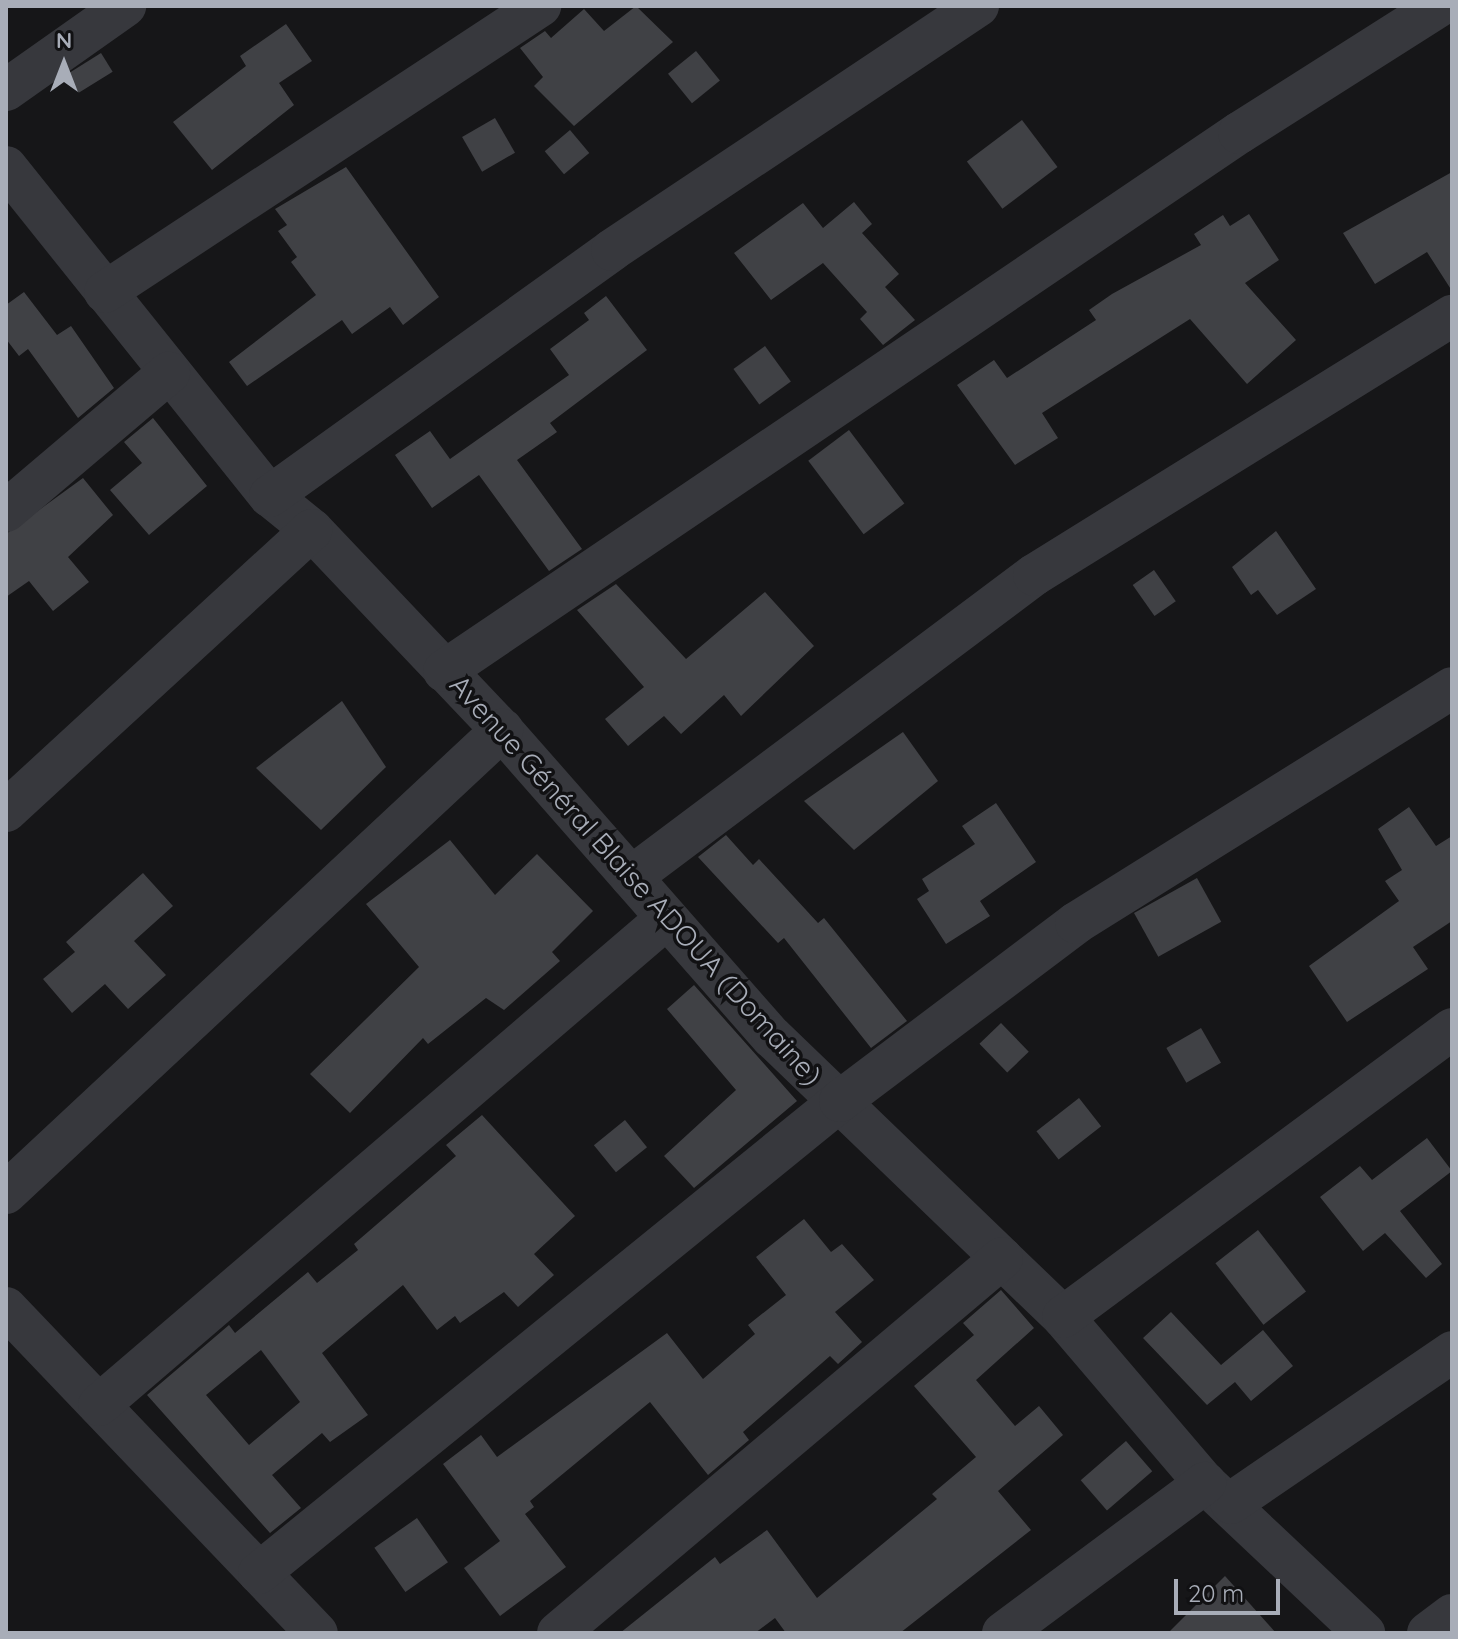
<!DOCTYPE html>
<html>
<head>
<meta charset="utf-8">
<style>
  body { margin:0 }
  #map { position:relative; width:1458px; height:1639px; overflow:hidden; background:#161618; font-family:Quicksand,sans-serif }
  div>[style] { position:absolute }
  .building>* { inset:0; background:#404145; transform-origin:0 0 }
  .minor>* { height:42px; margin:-21px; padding:0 21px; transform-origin:21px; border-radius:21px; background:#37383d }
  span { translate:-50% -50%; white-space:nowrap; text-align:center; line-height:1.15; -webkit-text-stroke:7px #111113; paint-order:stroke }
  .street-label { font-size:28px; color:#a8adb8 }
  .frame { position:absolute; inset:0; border:8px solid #a8adb8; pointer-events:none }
  .north { position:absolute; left:24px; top:24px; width:80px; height:80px; -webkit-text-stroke:6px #111113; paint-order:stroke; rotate:0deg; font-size:22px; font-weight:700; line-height:32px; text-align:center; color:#a8adb8 }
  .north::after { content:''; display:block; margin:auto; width:28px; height:36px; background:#a8adb8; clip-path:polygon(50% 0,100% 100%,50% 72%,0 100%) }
  .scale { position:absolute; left:1174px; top:1579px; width:106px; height:36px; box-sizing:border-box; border:4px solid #a8adb8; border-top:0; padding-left:10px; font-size:24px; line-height:28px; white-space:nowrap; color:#a8adb8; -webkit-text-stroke:6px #111113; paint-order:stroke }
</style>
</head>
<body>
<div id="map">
  <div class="building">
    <div style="clip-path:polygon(636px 6px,673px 42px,574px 126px,534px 86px,543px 77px,520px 48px,545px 31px,551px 38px,584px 9px,604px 31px)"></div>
    <div style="clip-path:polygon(286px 24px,312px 61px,279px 83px,294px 105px,212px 170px,173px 122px,246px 66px,240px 56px)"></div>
    <div style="left:696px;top:51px;width:38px;height:36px;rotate:51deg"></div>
    <div style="left:101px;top:53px;width:22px;height:40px;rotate:58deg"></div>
    <div style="left:495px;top:118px;width:40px;height:38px;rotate:60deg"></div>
    <div style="left:1022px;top:120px;width:59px;height:69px;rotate:53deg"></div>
    <div style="left:570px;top:130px;width:30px;height:33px;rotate:50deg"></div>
    <div style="clip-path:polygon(346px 167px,439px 297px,403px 325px,390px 307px,352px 334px,342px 320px,247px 386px,229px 362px,316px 295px,291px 262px,297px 257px,278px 231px,287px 225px,275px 209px)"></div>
    <div style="clip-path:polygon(1452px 172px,1452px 291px,1427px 252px,1375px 284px,1343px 233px)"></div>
    <div style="clip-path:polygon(854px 202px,872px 224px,862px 233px,899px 274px,885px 287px,915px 320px,883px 345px,860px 319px,867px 312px,823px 263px,771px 300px,734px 253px,803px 203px,823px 228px)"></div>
    <div style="clip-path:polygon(1249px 214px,1279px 260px,1245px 283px,1296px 340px,1247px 384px,1190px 319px,1042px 413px,1058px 438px,1015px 465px,957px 385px,994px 360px,1007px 378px,1096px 320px,1089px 310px,1112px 294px,1201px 245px,1194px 234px,1223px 215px,1230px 226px)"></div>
    <div style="clip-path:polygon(24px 292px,57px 335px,71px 326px,114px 388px,78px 418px,28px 349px,19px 356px,6px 339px,6px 305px)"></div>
    <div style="clip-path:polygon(606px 296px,647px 350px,550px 423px,557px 432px,517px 460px,582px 549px,549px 571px,479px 475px,432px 508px,395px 455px,430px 431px,450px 459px,569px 375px,550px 349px,589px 320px,584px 313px)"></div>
    <div style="left:765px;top:346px;width:44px;height:39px;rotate:54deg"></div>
    <div style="clip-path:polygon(153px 418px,207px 486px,149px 535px,110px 490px,142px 463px,124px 442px)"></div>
    <div style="left:849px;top:430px;width:92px;height:51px;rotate:53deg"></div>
    <div style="clip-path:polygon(83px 478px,113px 515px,68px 557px,89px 582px,53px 611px,29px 581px,6px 597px,6px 534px)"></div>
    <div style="clip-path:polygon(1276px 531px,1316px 589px,1277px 615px,1258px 590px,1251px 595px,1232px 567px)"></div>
    <div style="left:1154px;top:570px;width:38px;height:26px;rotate:55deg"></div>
    <div style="clip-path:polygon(616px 584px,686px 659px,765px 592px,814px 646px,741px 716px,724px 695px,681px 734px,664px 716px,628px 746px,605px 719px,644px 687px,577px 610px)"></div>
    <div style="clip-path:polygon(342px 701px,386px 767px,321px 830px,256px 768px)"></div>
    <div style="clip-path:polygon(903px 732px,938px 781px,854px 850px,804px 801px)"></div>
    <div style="clip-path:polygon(996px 803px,1036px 862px,980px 901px,990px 916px,946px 944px,917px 899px,929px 891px,922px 879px,975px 844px,962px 826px)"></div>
    <div style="clip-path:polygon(1409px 807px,1436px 846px,1452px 836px,1452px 921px,1413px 947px,1428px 969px,1347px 1022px,1309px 966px,1399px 901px,1385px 881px,1402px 870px,1378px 829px)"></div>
    <div style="clip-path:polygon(726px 835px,753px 865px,759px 859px,818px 923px,824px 918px,907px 1021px,871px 1048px,784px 938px,778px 943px,698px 857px)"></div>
    <div style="clip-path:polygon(450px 840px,495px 895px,537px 854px,593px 911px,552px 952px,560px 961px,504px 1010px,486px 998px,428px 1044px,423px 1038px,350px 1113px,310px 1074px,419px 967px,366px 904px)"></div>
    <div style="clip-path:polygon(143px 873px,173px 906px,134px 941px,166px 975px,128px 1009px,105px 984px,72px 1013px,43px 979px,75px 952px,66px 942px)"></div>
    <div style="left:1197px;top:878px;width:50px;height:72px;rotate:61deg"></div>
    <div style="clip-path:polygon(694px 985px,797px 1101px,694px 1188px,664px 1156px,736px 1090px,667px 1009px)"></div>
    <div style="left:1001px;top:1023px;width:40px;height:30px;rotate:46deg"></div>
    <div style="left:1201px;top:1028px;width:40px;height:40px;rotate:60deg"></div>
    <div style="left:1079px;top:1098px;width:36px;height:54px;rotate:52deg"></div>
    <div style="clip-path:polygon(evenodd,482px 1115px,575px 1216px,534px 1254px,554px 1275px,518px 1307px,504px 1292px,460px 1323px,455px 1316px,437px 1330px,403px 1285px,322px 1353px,368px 1415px,330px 1442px,322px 1433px,272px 1475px,301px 1508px,270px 1533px,147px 1395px,229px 1325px,235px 1333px,308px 1272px,317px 1283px,358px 1250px,354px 1244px,456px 1156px,446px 1145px,482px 1115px,261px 1350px,300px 1402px,249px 1445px,206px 1395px,261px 1350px)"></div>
    <div style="left:625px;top:1120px;width:35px;height:40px;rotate:51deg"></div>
    <div style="clip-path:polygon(1427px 1138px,1452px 1171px,1400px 1211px,1442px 1264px,1426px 1278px,1385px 1233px,1363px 1251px,1320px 1197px,1360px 1166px,1372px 1180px)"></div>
    <div style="clip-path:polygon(804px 1219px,831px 1252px,842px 1244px,874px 1280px,835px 1312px,862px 1342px,838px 1364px,830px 1356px,743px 1432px,749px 1440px,708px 1475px,650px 1402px,530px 1501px,534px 1507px,525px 1514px,566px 1567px,500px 1616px,464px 1568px,500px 1541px,443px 1464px,481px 1435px,497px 1457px,667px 1333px,703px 1379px,755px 1334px,748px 1325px,786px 1295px,756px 1257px)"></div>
    <div style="left:1258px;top:1230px;width:78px;height:54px;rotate:52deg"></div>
    <div style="clip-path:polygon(1001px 1290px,1034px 1328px,976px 1380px,1015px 1426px,1039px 1406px,1063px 1435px,998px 1491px,1031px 1530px,900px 1633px,786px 1633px,775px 1618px,755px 1633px,620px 1633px,715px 1557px,720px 1564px,767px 1530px,817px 1598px,937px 1499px,932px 1494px,976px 1457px,914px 1386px,974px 1335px,963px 1323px)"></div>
    <div style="clip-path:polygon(1171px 1312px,1221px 1365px,1263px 1330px,1293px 1366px,1251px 1401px,1235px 1382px,1207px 1405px,1143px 1338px)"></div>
    <div style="left:1126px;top:1441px;width:40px;height:60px;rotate:49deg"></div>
    <div style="left:417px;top:1518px;width:54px;height:52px;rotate:55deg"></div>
    <div style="clip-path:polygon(1225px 1576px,1276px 1633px,1168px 1633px)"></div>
  </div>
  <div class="minor">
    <div style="left:6px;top:90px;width:146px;rotate:-35.2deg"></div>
    <div style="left:6px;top:167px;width:422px;rotate:51.3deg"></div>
    <div style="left:270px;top:496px;width:54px;rotate:39deg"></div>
    <div style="left:312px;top:530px;width:276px;rotate:46.5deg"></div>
    <div style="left:502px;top:730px;width:409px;rotate:48.7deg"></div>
    <div style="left:772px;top:1037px;width:404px;rotate:43.9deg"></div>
    <div style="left:1063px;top:1317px;width:218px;rotate:49.5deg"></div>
    <div style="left:1205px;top:1483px;width:219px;rotate:43.3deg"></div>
    <div style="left:105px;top:292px;width:521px;rotate:-33.32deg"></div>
    <div style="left:270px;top:496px;width:421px;rotate:-35.7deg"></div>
    <div style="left:612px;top:250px;width:440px;rotate:-33.7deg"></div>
    <div style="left:6px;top:511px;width:214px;rotate:-40.3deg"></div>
    <div style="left:444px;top:671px;width:960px;rotate:-34.09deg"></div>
    <div style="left:1239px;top:133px;width:237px;rotate:-32.4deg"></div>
    <div style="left:6px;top:811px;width:415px;rotate:-42.6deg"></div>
    <div style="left:631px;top:877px;width:504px;rotate:-36.85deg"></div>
    <div style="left:1034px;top:575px;width:492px;rotate:-31.8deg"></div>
    <div style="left:6px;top:1193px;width:679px;rotate:-43.03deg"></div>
    <div style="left:6px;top:1308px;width:450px;rotate:46.3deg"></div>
    <div style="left:1063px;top:1317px;width:484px;rotate:-36.5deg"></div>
    <div style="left:99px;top:1405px;width:748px;rotate:-40.61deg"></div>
    <div style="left:1231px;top:1503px;width:268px;rotate:-34.3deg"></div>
    <div style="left:259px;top:1573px;width:749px;rotate:-39.09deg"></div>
    <div style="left:840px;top:1101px;width:296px;rotate:-37deg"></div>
    <div style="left:1076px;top:923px;width:443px;rotate:-32deg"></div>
    <div style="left:558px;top:1633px;width:581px;rotate:-40.18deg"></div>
    <div style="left:1003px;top:1633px;width:252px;rotate:-36.6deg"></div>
    <div style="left:1428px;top:1633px;width:30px;rotate:-37deg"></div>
  </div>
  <div class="street-label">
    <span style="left:636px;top:880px;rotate:48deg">Avenue Général Blaise ADOUA (Domaine)</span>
  </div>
  <div class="frame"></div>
  <div class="north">N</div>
  <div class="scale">20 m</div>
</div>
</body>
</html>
